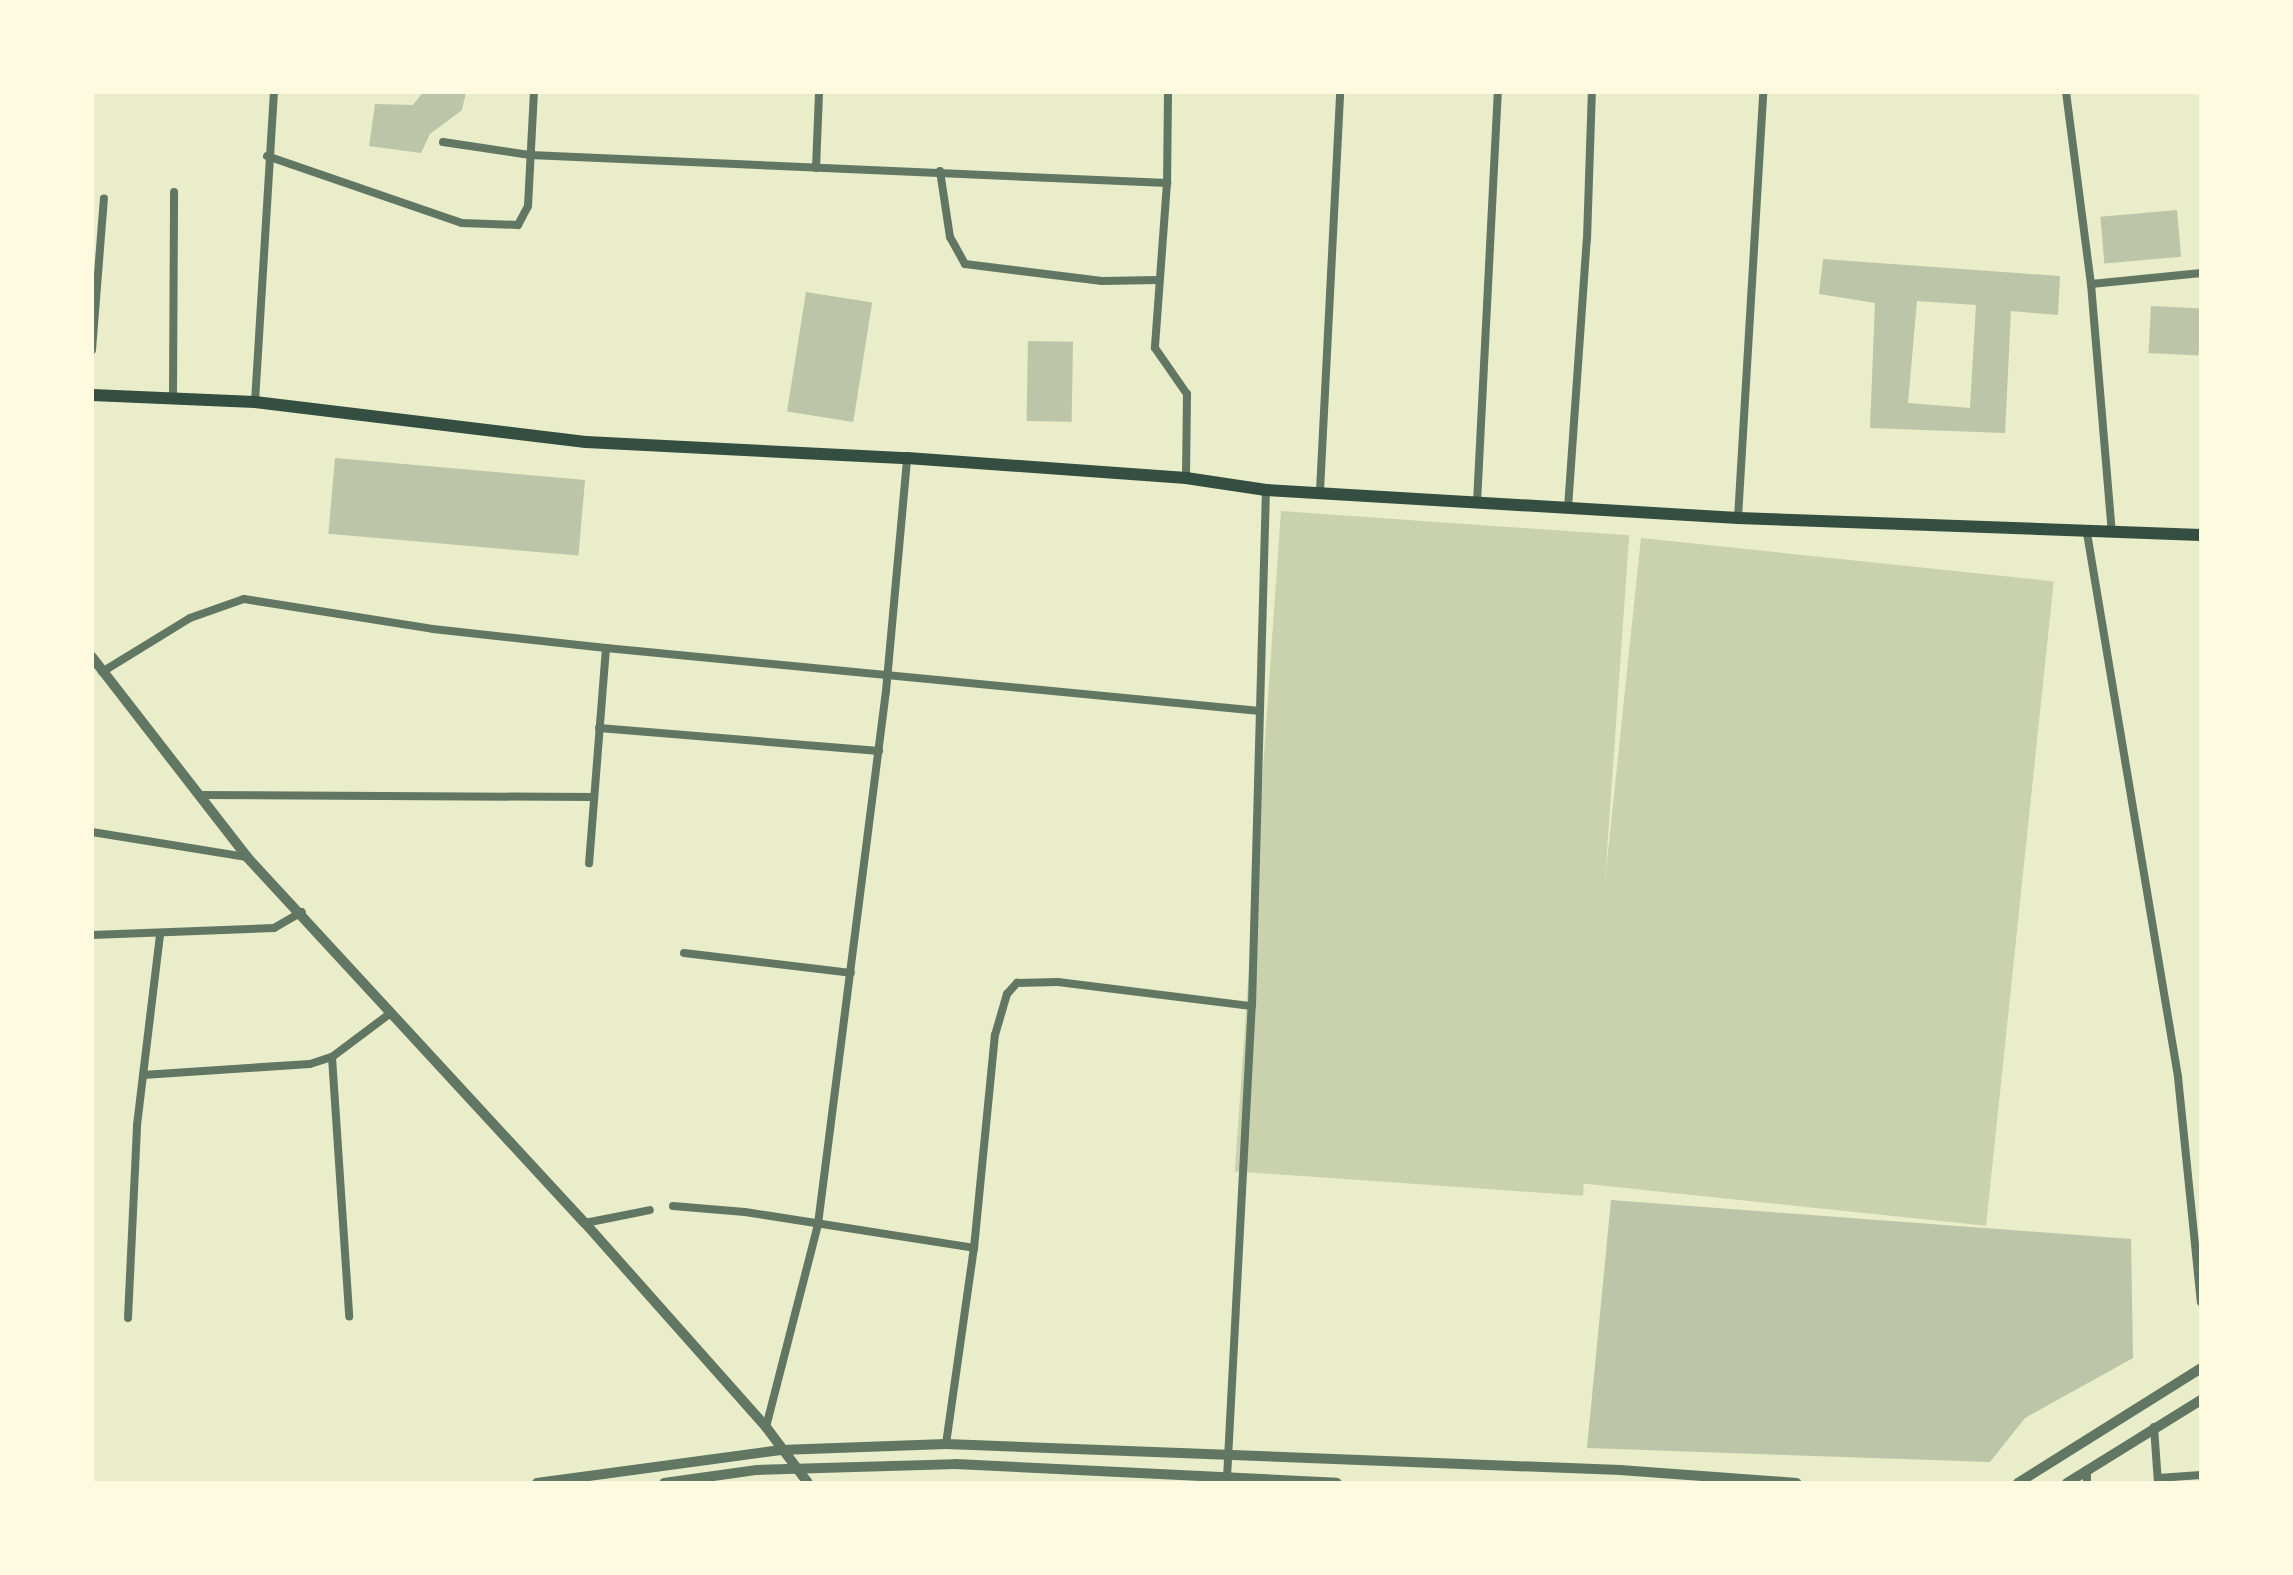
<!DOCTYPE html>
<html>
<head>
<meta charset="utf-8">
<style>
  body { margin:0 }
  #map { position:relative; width:2293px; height:1575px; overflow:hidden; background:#e9edc9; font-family:Ubuntu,sans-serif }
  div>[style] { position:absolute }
  .green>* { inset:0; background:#cad2ad; transform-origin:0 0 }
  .building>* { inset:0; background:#bcc5a7; transform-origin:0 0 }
  .minor>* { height:8px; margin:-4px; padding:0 4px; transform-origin:4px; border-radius:4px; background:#617663 }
  .tertiary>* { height:10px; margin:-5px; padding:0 5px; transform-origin:5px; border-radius:5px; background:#617663 }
  .secondary>* { height:12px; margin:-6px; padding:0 6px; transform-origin:6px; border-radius:6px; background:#344e41 }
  span { translate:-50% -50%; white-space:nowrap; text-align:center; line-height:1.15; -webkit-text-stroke:8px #fefae0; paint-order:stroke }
  .frame { position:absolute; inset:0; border:94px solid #fefae0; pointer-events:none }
</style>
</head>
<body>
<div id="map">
  <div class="green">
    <div style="left:1281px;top:511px;width:349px;height:662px;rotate:4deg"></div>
    <div style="left:1641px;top:538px;width:415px;height:648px;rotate:6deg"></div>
  </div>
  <div class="building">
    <div style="clip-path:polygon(423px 92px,466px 92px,462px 110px,430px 134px,421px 153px,369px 146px,375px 104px,413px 105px)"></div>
    <div style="left:2177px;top:210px;width:47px;height:77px;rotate:85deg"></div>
    <div style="clip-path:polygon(evenodd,1823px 259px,2060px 276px,2058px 315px,2011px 311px,2005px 433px,1870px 428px,1875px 303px,1819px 294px,1823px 259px,1917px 301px,1976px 305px,1970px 408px,1908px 403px,1917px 301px)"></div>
    <div style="left:806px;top:292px;width:67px;height:121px;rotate:9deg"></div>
    <div style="left:2151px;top:306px;width:50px;height:47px;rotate:3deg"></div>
    <div style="left:1028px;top:341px;width:45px;height:80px;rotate:1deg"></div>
    <div style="left:335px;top:458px;width:251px;height:76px;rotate:5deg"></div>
    <div style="clip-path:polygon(1611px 1200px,2131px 1239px,2133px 1358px,2025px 1418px,1990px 1462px,1587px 1448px)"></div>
  </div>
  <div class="minor">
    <div style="left:1168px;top:92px;width:91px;rotate:90.6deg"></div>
    <div style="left:1167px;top:183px;width:165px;rotate:94.2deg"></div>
    <div style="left:1155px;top:348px;width:56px;rotate:55.2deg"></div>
    <div style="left:1187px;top:394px;width:84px;rotate:90.7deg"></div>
    <div style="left:2066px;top:92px;width:194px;rotate:82.6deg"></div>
    <div style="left:2091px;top:284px;width:249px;rotate:85.2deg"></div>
    <div style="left:443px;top:142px;width:88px;rotate:8.5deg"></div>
    <div style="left:530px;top:155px;width:638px;rotate:2.52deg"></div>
    <div style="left:267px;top:156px;width:206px;rotate:19deg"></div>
    <div style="left:462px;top:223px;width:56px;rotate:2deg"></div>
    <div style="left:518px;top:225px;width:21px;rotate:-62deg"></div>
    <div style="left:528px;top:206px;width:114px;rotate:-87deg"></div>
    <div style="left:816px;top:168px;width:76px;rotate:-87.7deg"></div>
    <div style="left:940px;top:171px;width:67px;rotate:81.4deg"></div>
    <div style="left:950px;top:237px;width:31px;rotate:61deg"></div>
    <div style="left:965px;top:264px;width:138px;rotate:7.1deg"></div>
    <div style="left:1102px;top:281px;width:56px;rotate:-1deg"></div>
    <div style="left:2091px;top:284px;width:111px;rotate:-5.7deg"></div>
    <div style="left:92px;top:350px;width:152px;rotate:-85.5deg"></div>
    <div style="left:173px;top:395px;width:203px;rotate:-89.7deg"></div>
    <div style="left:255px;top:402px;width:311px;rotate:-86.5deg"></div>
    <div style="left:1320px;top:491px;width:400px;rotate:-87.1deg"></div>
    <div style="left:1477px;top:503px;width:412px;rotate:-87.1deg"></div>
    <div style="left:1568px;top:508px;width:270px;rotate:-86deg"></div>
    <div style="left:1587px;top:239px;width:147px;rotate:-88.1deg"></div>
    <div style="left:1738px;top:518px;width:427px;rotate:-86.6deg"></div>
    <div style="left:2087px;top:533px;width:552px;rotate:80.5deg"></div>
    <div style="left:2178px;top:1077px;width:226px;rotate:84.2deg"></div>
    <div style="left:606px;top:648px;width:657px;rotate:5.5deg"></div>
    <div style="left:102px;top:672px;width:103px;rotate:-31.5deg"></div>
    <div style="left:190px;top:618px;width:57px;rotate:-19.4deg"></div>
    <div style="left:244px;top:599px;width:191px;rotate:9deg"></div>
    <div style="left:433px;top:629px;width:174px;rotate:6.3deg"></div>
    <div style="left:606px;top:648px;width:216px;rotate:94.5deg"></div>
    <div style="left:599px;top:728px;width:281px;rotate:4.7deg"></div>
    <div style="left:199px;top:795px;width:395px;rotate:0.3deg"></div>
    <div style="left:92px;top:832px;width:157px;rotate:9.2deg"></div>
    <div style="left:92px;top:935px;width:182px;rotate:-2.2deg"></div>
    <div style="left:274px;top:928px;width:32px;rotate:-30deg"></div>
    <div style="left:684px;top:953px;width:168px;rotate:6.8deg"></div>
    <div style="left:332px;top:1057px;width:260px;rotate:86.2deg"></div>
    <div style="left:143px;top:1075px;width:167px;rotate:-3.8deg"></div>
    <div style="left:310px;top:1064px;width:23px;rotate:-18deg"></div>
    <div style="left:332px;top:1057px;width:70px;rotate:-36.9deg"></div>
    <div style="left:673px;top:1206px;width:72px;rotate:4.8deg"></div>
    <div style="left:745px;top:1212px;width:232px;rotate:8.9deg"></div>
    <div style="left:585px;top:1223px;width:66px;rotate:-11.3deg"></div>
    <div style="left:128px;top:1318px;width:193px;rotate:-87.3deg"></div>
    <div style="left:137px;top:1125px;width:192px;rotate:-83.1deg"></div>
    <div style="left:766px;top:1427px;width:210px;rotate:-75.6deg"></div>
    <div style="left:818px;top:1224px;width:537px;rotate:-82.73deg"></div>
    <div style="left:886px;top:691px;width:234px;rotate:-84.8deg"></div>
    <div style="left:2154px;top:1427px;width:56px;rotate:85.9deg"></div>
    <div style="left:946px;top:1444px;width:198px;rotate:-81.9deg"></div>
    <div style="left:974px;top:1248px;width:214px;rotate:-84.4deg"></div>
    <div style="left:995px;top:1035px;width:43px;rotate:-73.7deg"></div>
    <div style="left:1007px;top:994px;width:15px;rotate:-48deg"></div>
    <div style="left:1017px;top:983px;width:41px;rotate:-1.4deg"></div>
    <div style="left:1058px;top:982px;width:195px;rotate:7.1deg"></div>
    <div style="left:1227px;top:1478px;width:473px;rotate:-87deg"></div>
    <div style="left:1252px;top:1006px;width:516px;rotate:-88.45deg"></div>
    <div style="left:2158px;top:1478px;width:43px;rotate:-4deg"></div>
    <div style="left:2087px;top:1483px;width:13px;rotate:-90deg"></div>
  </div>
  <div class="tertiary">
    <div style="left:92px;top:657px;width:253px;rotate:52.2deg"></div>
    <div style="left:247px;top:857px;width:498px;rotate:47.3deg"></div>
    <div style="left:585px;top:1223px;width:273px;rotate:48.4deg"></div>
    <div style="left:766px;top:1427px;width:70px;rotate:53.1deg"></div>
    <div style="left:537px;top:1483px;width:246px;rotate:-7.7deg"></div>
    <div style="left:781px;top:1450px;width:165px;rotate:-2.1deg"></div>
    <div style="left:946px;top:1444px;width:675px;rotate:2.21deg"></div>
    <div style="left:1620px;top:1470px;width:177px;rotate:4.2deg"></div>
    <div style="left:664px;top:1483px;width:94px;rotate:-8deg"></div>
    <div style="left:757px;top:1470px;width:198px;rotate:-1.7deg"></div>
    <div style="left:955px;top:1464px;width:382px;rotate:2.8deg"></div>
    <div style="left:2018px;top:1483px;width:216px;rotate:-32.1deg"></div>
    <div style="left:2067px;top:1483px;width:158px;rotate:-31.8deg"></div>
  </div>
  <div class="secondary">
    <div style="left:92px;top:395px;width:163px;rotate:2.5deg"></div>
    <div style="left:255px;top:402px;width:333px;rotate:6.9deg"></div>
    <div style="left:586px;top:442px;width:321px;rotate:2.9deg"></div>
    <div style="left:907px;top:458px;width:280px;rotate:4.1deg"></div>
    <div style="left:1186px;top:478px;width:81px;rotate:8.5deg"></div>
    <div style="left:1266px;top:490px;width:473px;rotate:3.4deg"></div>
    <div style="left:1738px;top:518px;width:463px;rotate:2.1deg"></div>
  </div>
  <div class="frame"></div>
</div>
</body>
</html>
